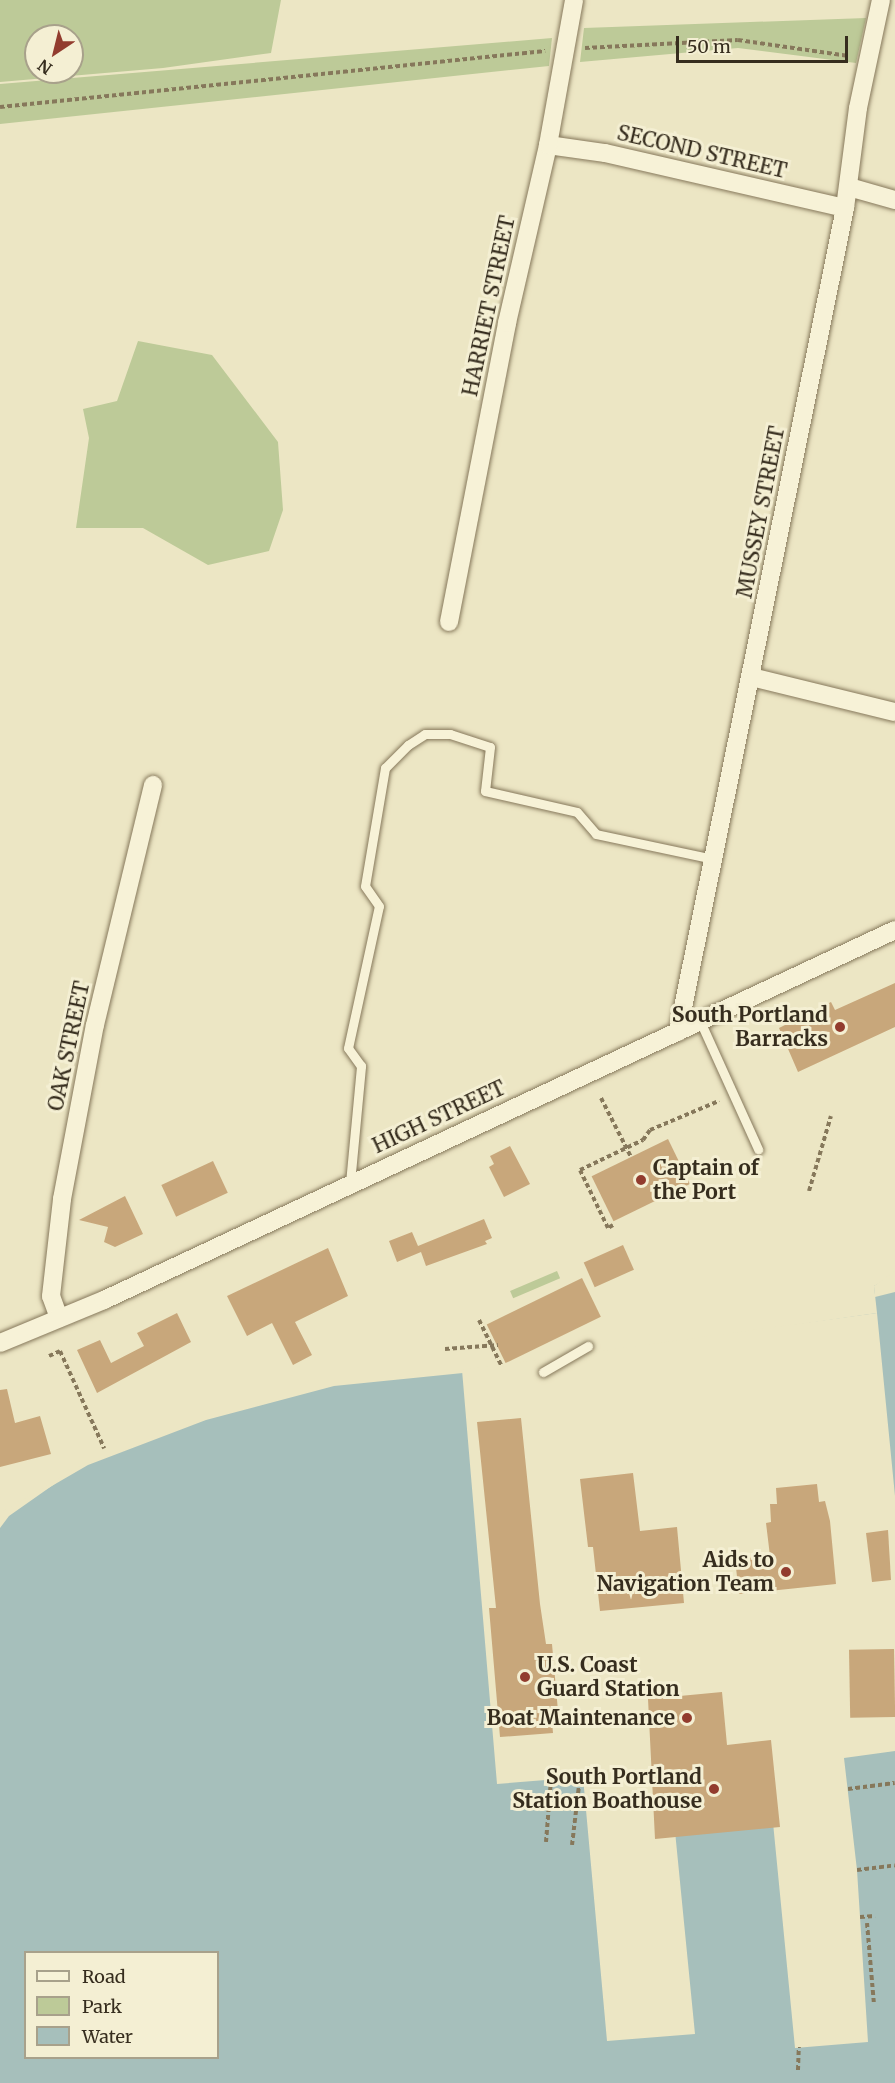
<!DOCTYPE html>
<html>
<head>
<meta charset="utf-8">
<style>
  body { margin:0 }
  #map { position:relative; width:895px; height:2083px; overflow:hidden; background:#ece6c4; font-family:Merriweather,serif }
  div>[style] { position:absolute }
  .green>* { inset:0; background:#bdca98; transform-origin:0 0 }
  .water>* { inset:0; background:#a6bfbb }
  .pier>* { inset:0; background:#ece6c4 }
  .building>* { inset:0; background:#c8a77b; transform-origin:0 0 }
  .path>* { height:4px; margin-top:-2px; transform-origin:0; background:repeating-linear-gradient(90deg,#86785b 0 4.5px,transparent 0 7.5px) }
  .roads { filter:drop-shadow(0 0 2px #86785b) drop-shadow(0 0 2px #86785b) }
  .lane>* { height:9px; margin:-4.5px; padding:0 4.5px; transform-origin:4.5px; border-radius:4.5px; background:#f7f2d7 }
  .street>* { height:18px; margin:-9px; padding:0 9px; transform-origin:9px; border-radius:9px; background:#f7f2d7 }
  .dots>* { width:16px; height:16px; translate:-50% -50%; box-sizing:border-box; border:3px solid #f4efd3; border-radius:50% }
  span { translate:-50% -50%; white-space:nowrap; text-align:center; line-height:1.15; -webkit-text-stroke:6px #f4efd3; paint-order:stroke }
  .street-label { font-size:21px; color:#362d1e }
  .poi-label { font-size:21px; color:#362d1e; font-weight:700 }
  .right { translate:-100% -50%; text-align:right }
  .left { translate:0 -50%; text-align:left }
  .legend { position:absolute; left:24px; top:1951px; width:195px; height:108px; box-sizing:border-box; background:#f4efd3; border:2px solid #a8a18b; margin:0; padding:8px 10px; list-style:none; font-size:18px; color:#362d1e }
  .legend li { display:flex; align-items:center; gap:12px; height:30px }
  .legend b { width:30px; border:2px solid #a8a18b }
  .north { position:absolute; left:24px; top:24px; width:60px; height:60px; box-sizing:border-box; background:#f4efd3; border:2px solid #a8a18b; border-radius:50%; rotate:215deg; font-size:16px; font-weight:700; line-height:24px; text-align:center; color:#362d1e }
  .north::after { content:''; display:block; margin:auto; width:21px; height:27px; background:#923c2e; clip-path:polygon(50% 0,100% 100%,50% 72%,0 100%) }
  .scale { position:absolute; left:676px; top:36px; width:172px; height:27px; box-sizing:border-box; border:3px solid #362d1e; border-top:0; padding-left:8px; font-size:18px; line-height:21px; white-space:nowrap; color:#362d1e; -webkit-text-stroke:4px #f4efd3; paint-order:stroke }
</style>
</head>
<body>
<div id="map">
  <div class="green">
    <div style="clip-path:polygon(evenodd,0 0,281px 0,271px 53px,163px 68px,0 82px,0 0,36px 36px,72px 36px,72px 72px,36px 72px,36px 36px)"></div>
    <div style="clip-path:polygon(866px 18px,856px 63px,738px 48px,580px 62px,584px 28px)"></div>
    <div style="clip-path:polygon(552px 38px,549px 66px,0 124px,0 84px)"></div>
    <div style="clip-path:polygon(138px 341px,212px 355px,278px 442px,283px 510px,269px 551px,208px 565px,143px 528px,76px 528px,89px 438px,83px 409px,117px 401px)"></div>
    <div style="left:557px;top:1271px;width:8px;height:51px;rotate:67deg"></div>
  </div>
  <div class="water">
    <div style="clip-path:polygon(evenodd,895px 1274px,895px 2083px,0 2083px,0 1516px,88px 1465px,206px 1420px,334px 1386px,463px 1373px,877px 1313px,874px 1286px,895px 1274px,26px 1952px,218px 1952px,218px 2058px,26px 2058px,26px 1952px)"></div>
  </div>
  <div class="pier">
    <div style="clip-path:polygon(895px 1271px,895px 1292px,875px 1297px,874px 1286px)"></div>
    <div style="clip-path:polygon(877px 1313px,895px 1496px,895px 1751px,844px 1758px,857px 1870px,868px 2042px,795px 2048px,766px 1751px,668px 1760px,695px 2034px,607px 2041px,583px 1777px,497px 1784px,462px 1370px)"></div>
    <div style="clip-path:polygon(83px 1464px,9px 1516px,0 1528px,0 1513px)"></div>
  </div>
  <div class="building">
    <div style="clip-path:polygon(895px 983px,895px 1027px,798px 1072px,779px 1028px,831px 1002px,835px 1010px)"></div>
    <div style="left:668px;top:1139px;width:50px;height:85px;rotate:64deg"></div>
    <div style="clip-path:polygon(510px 1146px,530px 1184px,504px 1197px,489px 1167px,494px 1164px,490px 1156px)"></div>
    <div style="left:213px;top:1161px;width:35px;height:57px;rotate:65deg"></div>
    <div style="clip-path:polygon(125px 1196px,143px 1234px,115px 1247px,104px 1242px,108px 1227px,79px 1220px)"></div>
    <div style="clip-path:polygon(484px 1219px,492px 1238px,485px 1241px,487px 1244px,426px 1266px,421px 1252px,397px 1262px,389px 1241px,412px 1232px,418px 1246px)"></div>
    <div style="left:623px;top:1245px;width:27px;height:43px;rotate:66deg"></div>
    <div style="clip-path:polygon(328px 1248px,348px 1296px,295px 1322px,312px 1355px,293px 1365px,272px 1323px,247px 1336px,227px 1296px)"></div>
    <div style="left:582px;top:1278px;width:43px;height:106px;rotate:64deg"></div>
    <div style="clip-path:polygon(177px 1313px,191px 1342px,97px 1393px,77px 1350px,100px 1340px,111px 1363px,144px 1346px,137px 1333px)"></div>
    <div style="clip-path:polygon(7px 1389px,15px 1423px,40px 1416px,51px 1454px,0 1467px,0 1390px)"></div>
    <div style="clip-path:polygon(521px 1418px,540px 1604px,546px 1644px,552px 1644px,558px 1711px,551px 1711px,553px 1733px,500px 1737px,489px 1608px,496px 1608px,477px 1422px)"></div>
    <div style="clip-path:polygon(633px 1473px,640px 1531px,677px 1527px,684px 1603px,600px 1611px,593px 1547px,588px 1547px,580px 1479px)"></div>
    <div style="clip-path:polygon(817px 1484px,819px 1502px,825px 1501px,830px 1521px,836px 1584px,739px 1594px,735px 1559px,770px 1556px,766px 1523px,771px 1522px,770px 1504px,777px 1504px,776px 1488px)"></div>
    <div style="clip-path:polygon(888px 1530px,891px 1580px,872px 1582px,866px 1533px)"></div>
    <div style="left:894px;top:1649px;width:68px;height:45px;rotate:89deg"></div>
    <div style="clip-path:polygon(722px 1692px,727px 1745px,771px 1740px,780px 1827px,655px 1839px,648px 1699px)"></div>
  </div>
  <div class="path">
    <div style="left:585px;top:48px;width:153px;rotate:-3deg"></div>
    <div style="left:738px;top:40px;width:112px;rotate:8.2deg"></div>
    <div style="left:0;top:107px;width:548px;rotate:-5.87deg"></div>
    <div style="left:601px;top:1098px;width:66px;rotate:63deg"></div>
    <div style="left:809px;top:1191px;width:78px;rotate:-73.7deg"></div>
    <div style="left:613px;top:1225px;width:6px;rotate:149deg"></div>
    <div style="left:608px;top:1228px;width:64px;rotate:-115.8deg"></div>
    <div style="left:580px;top:1170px;width:70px;rotate:-25.5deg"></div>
    <div style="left:643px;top:1140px;width:12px;rotate:-55deg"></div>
    <div style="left:650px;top:1130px;width:75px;rotate:-22.8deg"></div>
    <div style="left:479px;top:1320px;width:52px;rotate:63.9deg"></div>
    <div style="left:445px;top:1349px;width:53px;rotate:-4.3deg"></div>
    <div style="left:49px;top:1356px;width:12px;rotate:-24deg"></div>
    <div style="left:60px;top:1351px;width:107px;rotate:65.6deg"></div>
    <div style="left:848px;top:1789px;width:47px;rotate:-7.3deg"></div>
    <div style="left:546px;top:1842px;width:62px;rotate:-85.4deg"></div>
    <div style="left:572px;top:1845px;width:68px;rotate:-83.3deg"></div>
    <div style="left:857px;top:1870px;width:38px;rotate:-7deg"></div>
    <div style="left:860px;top:1917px;width:15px;rotate:-4deg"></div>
    <div style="left:867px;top:1923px;width:82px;rotate:85.1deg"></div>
    <div style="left:798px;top:2070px;width:23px;rotate:-88deg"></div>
  </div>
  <div class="roads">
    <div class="lane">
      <div style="left:700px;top:1021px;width:141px;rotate:65.6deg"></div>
      <div style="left:350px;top:1183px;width:118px;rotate:-84.6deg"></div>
      <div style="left:361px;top:1066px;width:22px;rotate:-126deg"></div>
      <div style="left:348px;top:1048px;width:145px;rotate:-77.7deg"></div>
      <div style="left:379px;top:906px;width:24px;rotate:-125deg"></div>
      <div style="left:365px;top:886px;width:120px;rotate:-80.4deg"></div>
      <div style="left:385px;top:768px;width:33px;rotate:-45deg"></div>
      <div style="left:408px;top:745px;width:20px;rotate:-33deg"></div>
      <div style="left:425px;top:734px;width:25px"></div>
      <div style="left:450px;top:734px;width:42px;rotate:18deg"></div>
      <div style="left:490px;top:747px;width:44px;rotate:96.5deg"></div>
      <div style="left:485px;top:791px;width:94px;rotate:12.9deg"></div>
      <div style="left:577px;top:812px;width:29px;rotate:49deg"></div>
      <div style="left:596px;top:834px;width:121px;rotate:12deg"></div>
      <div style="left:543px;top:1372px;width:52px;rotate:-30deg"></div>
    </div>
    <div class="street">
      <div style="left:548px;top:145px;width:58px;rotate:8deg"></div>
      <div style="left:605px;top:153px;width:246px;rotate:12.9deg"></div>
      <div style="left:849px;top:187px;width:48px;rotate:15.8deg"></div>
      <div style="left:449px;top:622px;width:305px;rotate:-79deg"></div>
      <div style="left:507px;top:323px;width:183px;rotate:-77deg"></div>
      <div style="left:548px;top:145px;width:147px;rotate:-79.8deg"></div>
      <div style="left:751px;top:677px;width:148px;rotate:13.7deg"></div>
      <div style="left:678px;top:1032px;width:841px;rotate:-78.54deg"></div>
      <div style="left:845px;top:208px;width:101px;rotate:-82.6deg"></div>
      <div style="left:858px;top:108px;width:110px;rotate:-78deg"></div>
      <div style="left:59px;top:1318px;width:23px;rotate:-110deg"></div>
      <div style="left:51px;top:1296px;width:98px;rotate:-83.5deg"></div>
      <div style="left:62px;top:1199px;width:177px;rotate:-79.3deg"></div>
      <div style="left:95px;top:1025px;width:247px;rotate:-76.4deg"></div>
      <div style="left:0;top:1343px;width:113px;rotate:-22.5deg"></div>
      <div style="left:104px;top:1300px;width:873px;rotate:-25.07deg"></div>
    </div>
  </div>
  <div class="dots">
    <div style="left:840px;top:1027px;background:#923c2e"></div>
    <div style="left:641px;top:1180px;background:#923c2e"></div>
    <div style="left:786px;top:1572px;background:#923c2e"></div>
    <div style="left:525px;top:1677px;background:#923c2e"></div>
    <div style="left:687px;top:1718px;background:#923c2e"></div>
    <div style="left:714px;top:1789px;background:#923c2e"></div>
  </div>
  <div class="street-label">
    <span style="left:702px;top:152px;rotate:13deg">SECOND STREET</span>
    <span style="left:489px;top:306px;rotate:-78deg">HARRIET STREET</span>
    <span style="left:761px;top:512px;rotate:-79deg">MUSSEY STREET</span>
    <span style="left:69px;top:1046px;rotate:-78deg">OAK STREET</span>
    <span style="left:439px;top:1117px;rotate:-25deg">HIGH STREET</span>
  </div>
  <div class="poi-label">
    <span class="right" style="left:828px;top:1027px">South Portland<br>Barracks</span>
    <span class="left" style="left:653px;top:1180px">Captain of<br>the Port</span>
    <span class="right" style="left:774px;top:1572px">Aids to<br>Navigation Team</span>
    <span class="left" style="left:537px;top:1677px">U.S. Coast<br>Guard Station</span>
    <span class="right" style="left:675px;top:1718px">Boat Maintenance</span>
    <span class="right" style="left:702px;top:1789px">South Portland<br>Station Boathouse</span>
  </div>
  <ul class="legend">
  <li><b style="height:8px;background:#f7f2d7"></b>Road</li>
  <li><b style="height:16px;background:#bdca98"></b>Park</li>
  <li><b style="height:16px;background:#a6bfbb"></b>Water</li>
  </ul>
  <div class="north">N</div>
  <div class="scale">50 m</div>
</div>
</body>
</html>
